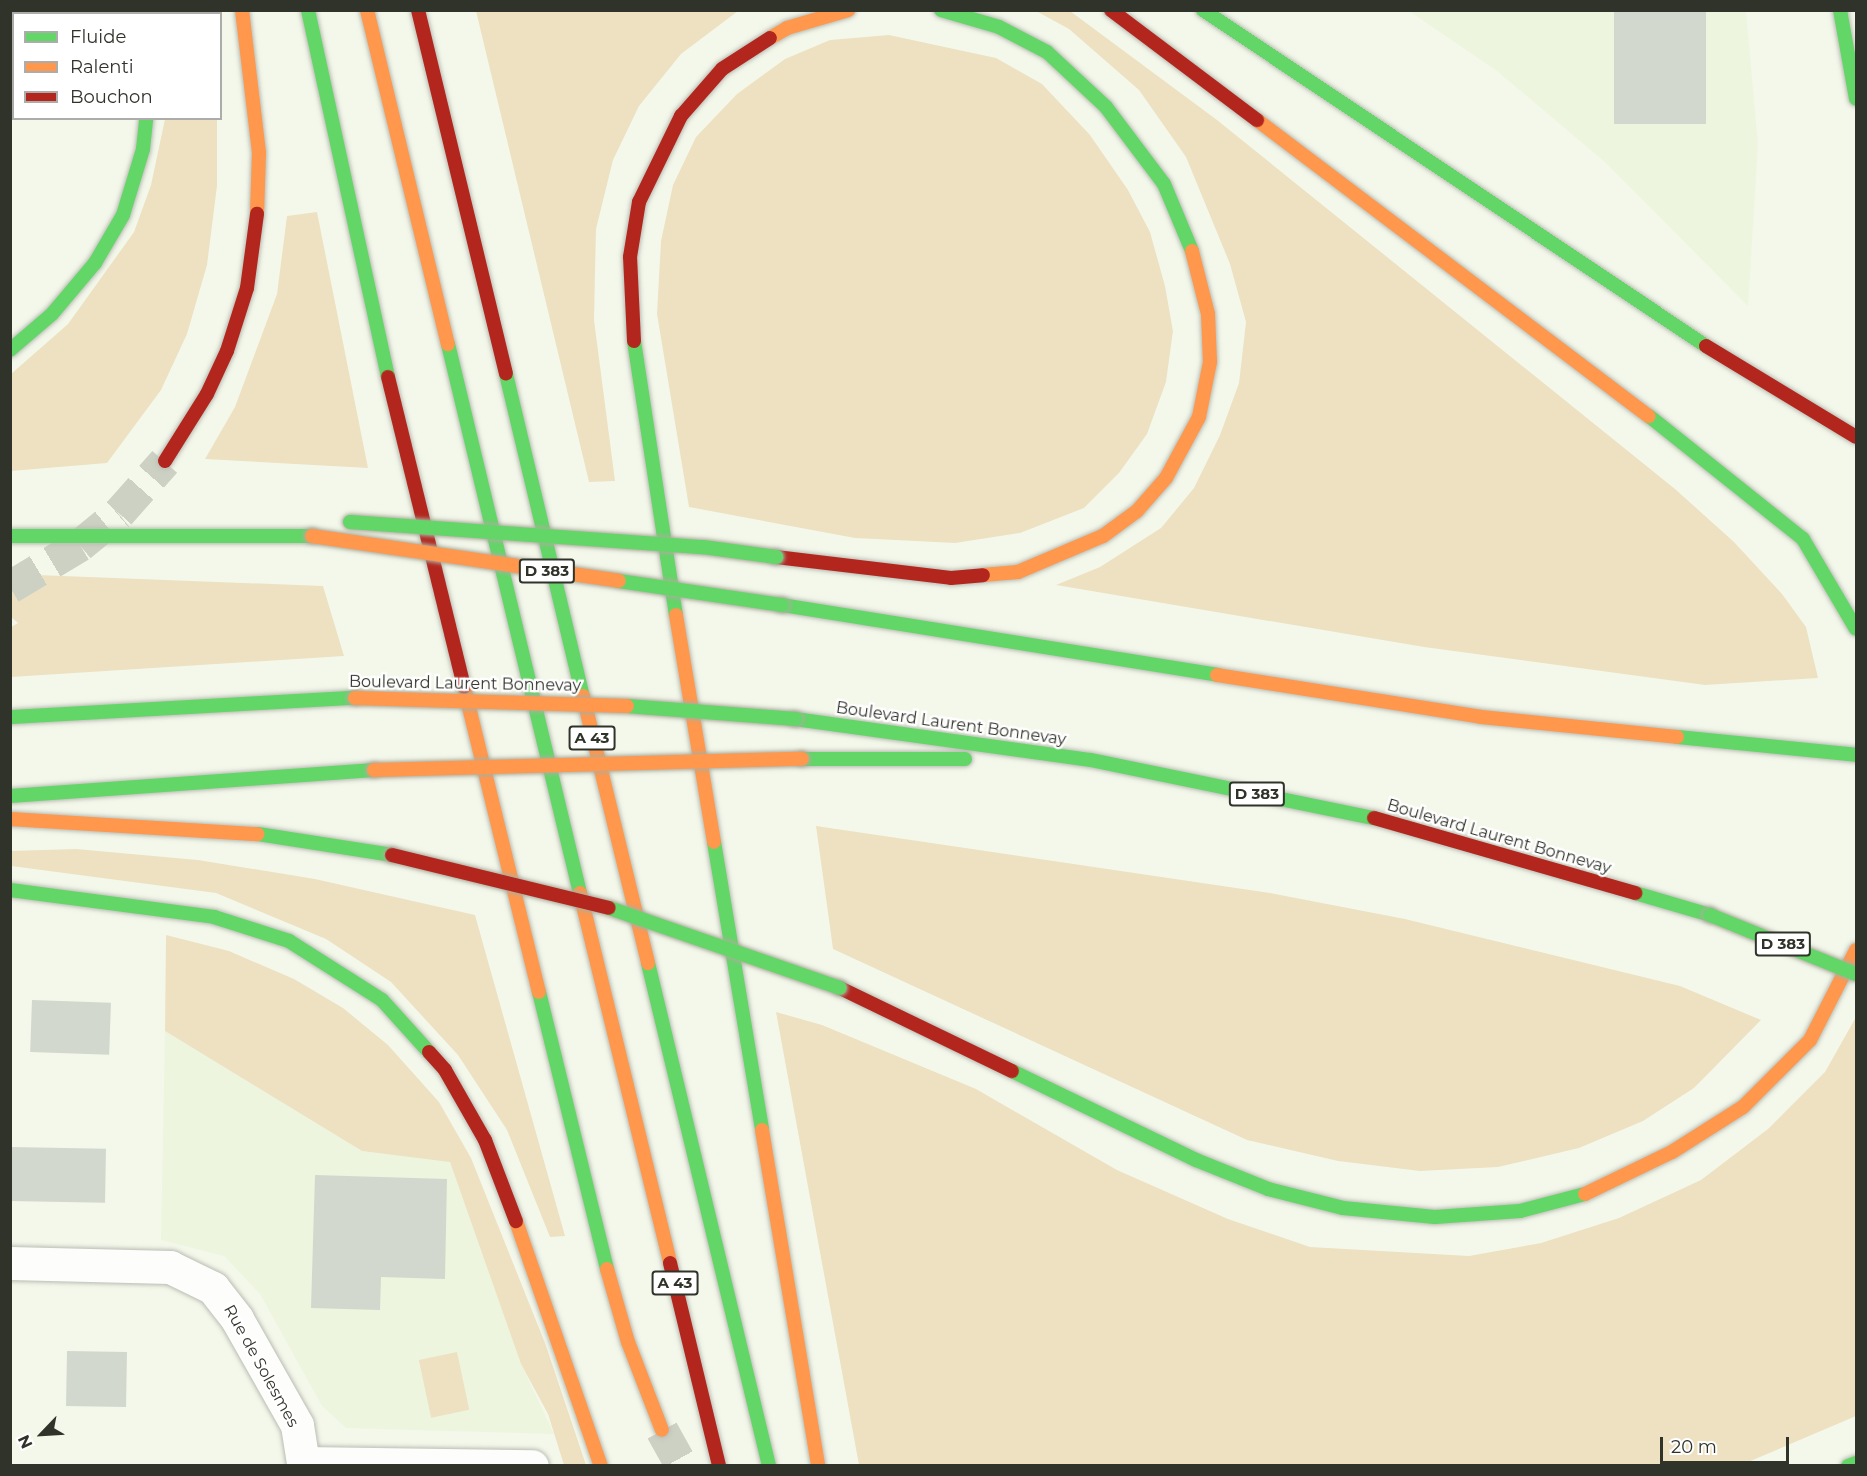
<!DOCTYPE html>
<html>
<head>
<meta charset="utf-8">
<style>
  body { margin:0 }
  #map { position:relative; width:1867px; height:1476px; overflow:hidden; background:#f4f8eb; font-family:Montserrat,sans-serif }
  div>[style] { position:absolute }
  .built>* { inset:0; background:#edf5de }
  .green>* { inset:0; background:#ede1c2; transform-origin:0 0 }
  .building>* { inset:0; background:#d2d8ce; transform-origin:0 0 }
  .highway-tunnel>* { height:33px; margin-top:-16.5px; transform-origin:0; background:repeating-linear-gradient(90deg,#cdd1c4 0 33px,transparent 0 49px) }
  .roads { filter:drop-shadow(0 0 2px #babdb3) drop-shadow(0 0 2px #babdb3) }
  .street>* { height:33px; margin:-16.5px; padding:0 16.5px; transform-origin:16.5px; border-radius:16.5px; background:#fdfefc }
  .fast>* { height:14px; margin:-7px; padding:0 7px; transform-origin:7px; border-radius:7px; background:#63d668 }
  .slow>* { height:14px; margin:-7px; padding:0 7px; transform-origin:7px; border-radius:7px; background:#ff974d }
  .jam>* { height:14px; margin:-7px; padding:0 7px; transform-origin:7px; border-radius:7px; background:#b3261e }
  .bridges { filter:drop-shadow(0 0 2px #acad9d) drop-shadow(0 0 2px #acad9d) }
  .fast-bridge>* { height:14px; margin:-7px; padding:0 7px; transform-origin:7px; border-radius:7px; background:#63d668 }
  .slow-bridge>* { height:14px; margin:-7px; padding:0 7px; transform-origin:7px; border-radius:7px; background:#ff974d }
  .jam-bridge>* { height:14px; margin:-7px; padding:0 7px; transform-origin:7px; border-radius:7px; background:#b3261e }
  span { translate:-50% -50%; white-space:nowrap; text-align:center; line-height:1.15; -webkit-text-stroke:4.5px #fff; paint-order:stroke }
  .shield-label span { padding:2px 4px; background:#fff; border:2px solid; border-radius:4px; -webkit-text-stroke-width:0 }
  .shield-label { font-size:15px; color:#30332a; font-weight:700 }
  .street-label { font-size:16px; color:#30332a }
  .frame { position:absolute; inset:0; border:12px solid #30332a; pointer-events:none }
  .legend { position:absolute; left:12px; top:12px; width:210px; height:108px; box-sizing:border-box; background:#fff; border:2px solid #acadaa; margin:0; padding:8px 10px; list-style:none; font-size:18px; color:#30332a }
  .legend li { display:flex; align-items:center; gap:12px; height:30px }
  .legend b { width:30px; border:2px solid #acadaa }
  .north { position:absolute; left:12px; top:1404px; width:60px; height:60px; -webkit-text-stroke:4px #fff; paint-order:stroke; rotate:245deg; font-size:16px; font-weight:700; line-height:24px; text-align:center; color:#30332a }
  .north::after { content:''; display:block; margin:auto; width:21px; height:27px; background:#30332a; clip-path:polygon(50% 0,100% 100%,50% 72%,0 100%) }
  .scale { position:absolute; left:1660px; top:1437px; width:129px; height:27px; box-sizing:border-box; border:3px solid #30332a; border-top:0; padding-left:8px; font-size:18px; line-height:21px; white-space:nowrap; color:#30332a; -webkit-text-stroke:4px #fff; paint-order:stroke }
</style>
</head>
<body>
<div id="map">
  <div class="built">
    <div style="clip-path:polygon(1409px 11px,1746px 11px,1758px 144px,1748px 306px,1606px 163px,1497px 71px)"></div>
    <div style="clip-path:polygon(165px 1031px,362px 1151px,450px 1161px,521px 1364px,554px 1434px,346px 1428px,322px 1406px,260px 1294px,224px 1256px,161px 1240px)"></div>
  </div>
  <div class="green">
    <div style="clip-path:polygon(476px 11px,738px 11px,681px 54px,639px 106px,613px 160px,596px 229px,594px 320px,615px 481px,589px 482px)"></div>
    <div style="clip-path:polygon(1036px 11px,1070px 11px,1217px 120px,1675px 489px,1734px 542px,1782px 594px,1806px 627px,1818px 678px,1705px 685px,1424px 647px,1056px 585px,1100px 567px,1161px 528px,1194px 488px,1220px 435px,1239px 383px,1246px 322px,1230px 264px,1186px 157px,1139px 90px,1069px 29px)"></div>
    <div style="clip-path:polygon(889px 35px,996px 58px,1042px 84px,1090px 135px,1128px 190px,1150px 232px,1165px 286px,1173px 331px,1166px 382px,1147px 434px,1119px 473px,1084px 508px,1020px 533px,955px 543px,855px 538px,689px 507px,657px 314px,661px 241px,673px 185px,696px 137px,737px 94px,785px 59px,830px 40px)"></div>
    <div style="clip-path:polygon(165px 119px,217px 119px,217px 186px,207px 265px,187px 334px,161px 390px,107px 463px,11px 471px,11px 374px,68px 324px,134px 232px,151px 185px)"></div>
    <div style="clip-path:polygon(317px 212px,368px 468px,205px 459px,235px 407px,277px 294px,287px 216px)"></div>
    <div style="clip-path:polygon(11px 574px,323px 586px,344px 656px,11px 677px,11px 627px,18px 623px,11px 617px)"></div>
    <div style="clip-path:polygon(816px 826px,1270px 893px,1405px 919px,1680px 986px,1761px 1020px,1694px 1088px,1643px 1121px,1579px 1148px,1498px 1167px,1420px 1171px,1338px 1161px,1247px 1140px,833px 949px)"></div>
    <div style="clip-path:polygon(76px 849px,198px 860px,315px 879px,475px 915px,565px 1236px,550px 1237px,507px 1130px,458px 1055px,391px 982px,326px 939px,216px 893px,11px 866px,10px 851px)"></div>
    <div style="clip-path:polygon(166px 935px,229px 951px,294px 979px,343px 1008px,388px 1045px,439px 1102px,471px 1158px,545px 1343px,586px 1465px,564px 1465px,548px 1414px,521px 1364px,450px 1162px,362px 1151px,165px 1031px)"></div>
    <div style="clip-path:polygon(776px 1012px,822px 1025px,976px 1089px,1117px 1170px,1228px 1219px,1310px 1247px,1469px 1256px,1541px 1243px,1619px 1218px,1701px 1180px,1768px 1129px,1825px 1072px,1856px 1017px,1856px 1416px,1741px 1465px,859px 1465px)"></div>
    <div style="left:457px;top:1352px;width:59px;height:39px;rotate:78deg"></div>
  </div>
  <div class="building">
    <div style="left:1614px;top:10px;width:92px;height:114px"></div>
    <div style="left:32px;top:1000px;width:79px;height:52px;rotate:2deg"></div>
    <div style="left:10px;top:1147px;width:96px;height:54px;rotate:1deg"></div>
    <div style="clip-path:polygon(315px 1175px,447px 1179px,445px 1279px,381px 1277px,380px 1310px,311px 1308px)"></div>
    <div style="left:67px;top:1351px;width:60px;height:55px;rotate:1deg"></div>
  </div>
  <div class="highway-tunnel">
    <div style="left:10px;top:587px;width:82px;rotate:-31deg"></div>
    <div style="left:80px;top:545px;width:50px;rotate:-39.4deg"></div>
    <div style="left:119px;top:513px;width:69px;rotate:-48.5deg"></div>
    <div style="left:662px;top:1430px;width:41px;rotate:60.9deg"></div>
  </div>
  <div class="roads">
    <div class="street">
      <div style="left:10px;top:1263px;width:160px;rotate:1.4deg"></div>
      <div style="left:170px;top:1267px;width:48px;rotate:26deg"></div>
      <div style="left:213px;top:1288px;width:39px;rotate:52deg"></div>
      <div style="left:237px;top:1319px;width:122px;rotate:60.5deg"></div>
      <div style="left:297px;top:1425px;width:38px;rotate:81deg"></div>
      <div style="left:303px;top:1463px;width:229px;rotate:0.8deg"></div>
    </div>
    <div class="fast">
      <div style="left:155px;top:10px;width:4px;rotate:76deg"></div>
      <div style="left:308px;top:10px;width:376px;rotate:77.7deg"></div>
      <div style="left:941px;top:10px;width:60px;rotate:16.3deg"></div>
      <div style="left:999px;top:27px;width:54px;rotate:27.5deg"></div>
      <div style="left:1047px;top:52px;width:81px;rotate:43deg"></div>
      <div style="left:1106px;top:107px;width:96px;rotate:53deg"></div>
      <div style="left:1164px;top:184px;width:73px;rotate:67.3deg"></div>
      <div style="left:1203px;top:10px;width:605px;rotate:33.74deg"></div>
      <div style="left:1840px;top:10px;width:90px;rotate:79.8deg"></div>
      <div style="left:634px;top:341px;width:277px;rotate:81.3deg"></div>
      <div style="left:448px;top:344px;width:565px;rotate:76.48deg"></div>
      <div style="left:10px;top:350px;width:55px;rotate:-40.6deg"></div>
      <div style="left:52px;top:314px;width:67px;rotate:-49.9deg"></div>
      <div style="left:95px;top:263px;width:56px;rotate:-59.7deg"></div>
      <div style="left:123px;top:215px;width:69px;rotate:-73.1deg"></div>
      <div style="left:143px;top:149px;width:31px;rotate:-84deg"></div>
      <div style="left:506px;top:374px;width:331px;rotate:76.6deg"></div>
      <div style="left:1649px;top:416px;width:197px;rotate:38.6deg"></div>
      <div style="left:1803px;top:539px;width:104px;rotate:59.5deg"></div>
      <div style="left:10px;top:536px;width:302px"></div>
      <div style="left:782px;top:605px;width:441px;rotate:9.1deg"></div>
      <div style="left:10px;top:717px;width:346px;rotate:-3.2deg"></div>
      <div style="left:795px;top:719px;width:299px;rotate:7.9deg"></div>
      <div style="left:1091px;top:760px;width:289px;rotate:11.6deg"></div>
      <div style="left:1677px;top:737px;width:180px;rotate:5.7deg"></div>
      <div style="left:802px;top:759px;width:163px"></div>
      <div style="left:10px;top:796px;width:365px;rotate:-4.1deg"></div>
      <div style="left:258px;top:834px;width:136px;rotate:8.9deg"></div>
      <div style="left:714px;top:842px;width:292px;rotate:80.5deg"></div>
      <div style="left:10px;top:890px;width:206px;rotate:7.5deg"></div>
      <div style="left:214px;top:917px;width:79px;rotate:17.7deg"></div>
      <div style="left:289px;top:941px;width:110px;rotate:32.4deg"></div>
      <div style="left:382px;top:1000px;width:70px;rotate:47.9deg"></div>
      <div style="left:1635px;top:893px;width:78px;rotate:16.3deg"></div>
      <div style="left:648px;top:963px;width:517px;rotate:76.47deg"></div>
      <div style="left:539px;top:992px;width:285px;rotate:76.2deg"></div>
      <div style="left:1012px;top:1071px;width:204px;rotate:25.8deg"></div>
      <div style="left:1196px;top:1160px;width:78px;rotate:21.9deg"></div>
      <div style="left:1268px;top:1189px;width:77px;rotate:14.2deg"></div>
      <div style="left:1343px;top:1208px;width:92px;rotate:5.6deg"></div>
      <div style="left:1435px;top:1217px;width:85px;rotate:-4deg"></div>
      <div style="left:1520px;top:1211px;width:67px;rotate:-14.7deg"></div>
      <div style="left:1848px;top:1466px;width:9px;rotate:-21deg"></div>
    </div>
    <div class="slow">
      <div style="left:242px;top:10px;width:144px;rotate:83.2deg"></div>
      <div style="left:259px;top:153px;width:61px;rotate:91.9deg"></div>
      <div style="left:367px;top:10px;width:344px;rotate:76.4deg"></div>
      <div style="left:770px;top:38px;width:20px;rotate:-30deg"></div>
      <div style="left:787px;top:28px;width:64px;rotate:-16.4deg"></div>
      <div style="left:1257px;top:120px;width:491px;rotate:37.1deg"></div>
      <div style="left:983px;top:575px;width:35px;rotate:-5deg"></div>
      <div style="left:1018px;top:572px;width:92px;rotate:-23deg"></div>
      <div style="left:1103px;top:536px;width:42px;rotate:-36.3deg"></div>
      <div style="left:1137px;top:511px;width:44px;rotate:-48.7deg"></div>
      <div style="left:1166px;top:478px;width:69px;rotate:-61.6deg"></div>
      <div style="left:1199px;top:417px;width:56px;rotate:-78.7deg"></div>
      <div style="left:1210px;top:362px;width:48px;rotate:-92.4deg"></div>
      <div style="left:1208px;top:314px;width:65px;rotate:-104.3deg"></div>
      <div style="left:676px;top:615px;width:230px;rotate:80.5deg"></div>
      <div style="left:1217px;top:675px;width:267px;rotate:9deg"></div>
      <div style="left:1481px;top:717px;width:197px;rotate:5.8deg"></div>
      <div style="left:464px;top:687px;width:314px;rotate:76.2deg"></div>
      <div style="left:583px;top:696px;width:275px;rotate:76.3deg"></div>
      <div style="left:10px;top:819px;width:248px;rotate:3.5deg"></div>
      <div style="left:580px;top:893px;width:381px;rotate:76.3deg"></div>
      <div style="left:762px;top:1130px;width:341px;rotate:80.5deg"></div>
      <div style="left:1585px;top:1194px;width:97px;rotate:-25.8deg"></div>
      <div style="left:1672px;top:1152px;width:84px;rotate:-32.4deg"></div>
      <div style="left:1743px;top:1107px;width:95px;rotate:-45deg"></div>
      <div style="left:1810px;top:1040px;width:101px;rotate:-62.9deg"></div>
      <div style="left:516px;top:1221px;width:259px;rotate:70.9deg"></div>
      <div style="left:607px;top:1269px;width:76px;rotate:74deg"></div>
      <div style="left:628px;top:1342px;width:94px;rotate:68.9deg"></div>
    </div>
    <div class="jam">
      <div style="left:418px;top:10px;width:374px;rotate:76.4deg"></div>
      <div style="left:1111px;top:10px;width:183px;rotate:37deg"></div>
      <div style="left:634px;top:341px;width:84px;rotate:-92.7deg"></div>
      <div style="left:630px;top:257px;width:56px;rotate:-80.7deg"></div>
      <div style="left:639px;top:202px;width:96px;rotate:-64deg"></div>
      <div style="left:681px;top:116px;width:62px;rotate:-48.9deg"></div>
      <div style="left:722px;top:69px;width:57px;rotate:-32.9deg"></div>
      <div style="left:1706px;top:346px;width:175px;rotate:31.2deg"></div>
      <div style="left:388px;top:377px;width:319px;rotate:76.2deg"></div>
      <div style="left:165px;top:461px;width:79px;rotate:-57.9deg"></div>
      <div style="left:207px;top:394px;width:47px;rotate:-65.1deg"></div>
      <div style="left:227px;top:351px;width:66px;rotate:-72.4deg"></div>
      <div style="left:247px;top:288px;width:75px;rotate:-82.3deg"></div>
      <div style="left:776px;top:557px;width:176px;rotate:6.8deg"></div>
      <div style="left:951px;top:578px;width:32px;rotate:-5deg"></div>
      <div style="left:1374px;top:818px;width:272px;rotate:16deg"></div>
      <div style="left:840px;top:988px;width:191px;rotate:25.8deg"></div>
      <div style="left:429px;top:1052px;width:24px;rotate:48deg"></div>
      <div style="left:445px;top:1070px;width:81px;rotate:60.3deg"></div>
      <div style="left:485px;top:1140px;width:87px;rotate:69.1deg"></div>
      <div style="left:670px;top:1263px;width:209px;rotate:76.4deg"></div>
    </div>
  </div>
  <div class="bridges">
    <div class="fast-bridge">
      <div style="left:350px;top:522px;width:354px;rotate:4.1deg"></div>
      <div style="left:703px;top:547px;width:74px;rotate:7.8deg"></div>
      <div style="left:619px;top:581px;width:165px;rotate:8.4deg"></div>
      <div style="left:627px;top:706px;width:169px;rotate:4.4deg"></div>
      <div style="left:609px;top:908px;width:244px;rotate:19.1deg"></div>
      <div style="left:1710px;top:915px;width:157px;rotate:22deg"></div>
    </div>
    <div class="slow-bridge">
      <div style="left:312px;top:536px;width:310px;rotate:8.3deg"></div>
      <div style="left:355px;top:698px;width:272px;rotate:1.7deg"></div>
      <div style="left:374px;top:770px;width:428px;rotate:-1.5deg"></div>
    </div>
    <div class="jam-bridge">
      <div style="left:392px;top:855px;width:223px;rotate:13.7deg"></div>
    </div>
  </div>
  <div class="shield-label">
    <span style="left:547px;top:571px">D 383</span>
    <span style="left:592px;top:738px">A 43</span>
    <span style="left:1257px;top:794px">D 383</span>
    <span style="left:1783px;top:944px">D 383</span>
    <span style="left:675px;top:1283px">A 43</span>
  </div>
  <div class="street-label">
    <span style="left:465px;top:684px;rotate:1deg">Boulevard Laurent Bonnevay</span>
    <span style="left:951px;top:724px;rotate:8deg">Boulevard Laurent Bonnevay</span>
    <span style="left:1499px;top:837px;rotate:16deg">Boulevard Laurent Bonnevay</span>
    <span style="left:261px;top:1366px;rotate:61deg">Rue de Solesmes</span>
  </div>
  <div class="frame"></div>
  <ul class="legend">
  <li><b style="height:8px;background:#63d668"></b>Fluide</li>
  <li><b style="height:8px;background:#ff974d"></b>Ralenti</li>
  <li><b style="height:8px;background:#b3261e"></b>Bouchon</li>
  </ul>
  <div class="north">N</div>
  <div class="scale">20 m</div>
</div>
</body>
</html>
